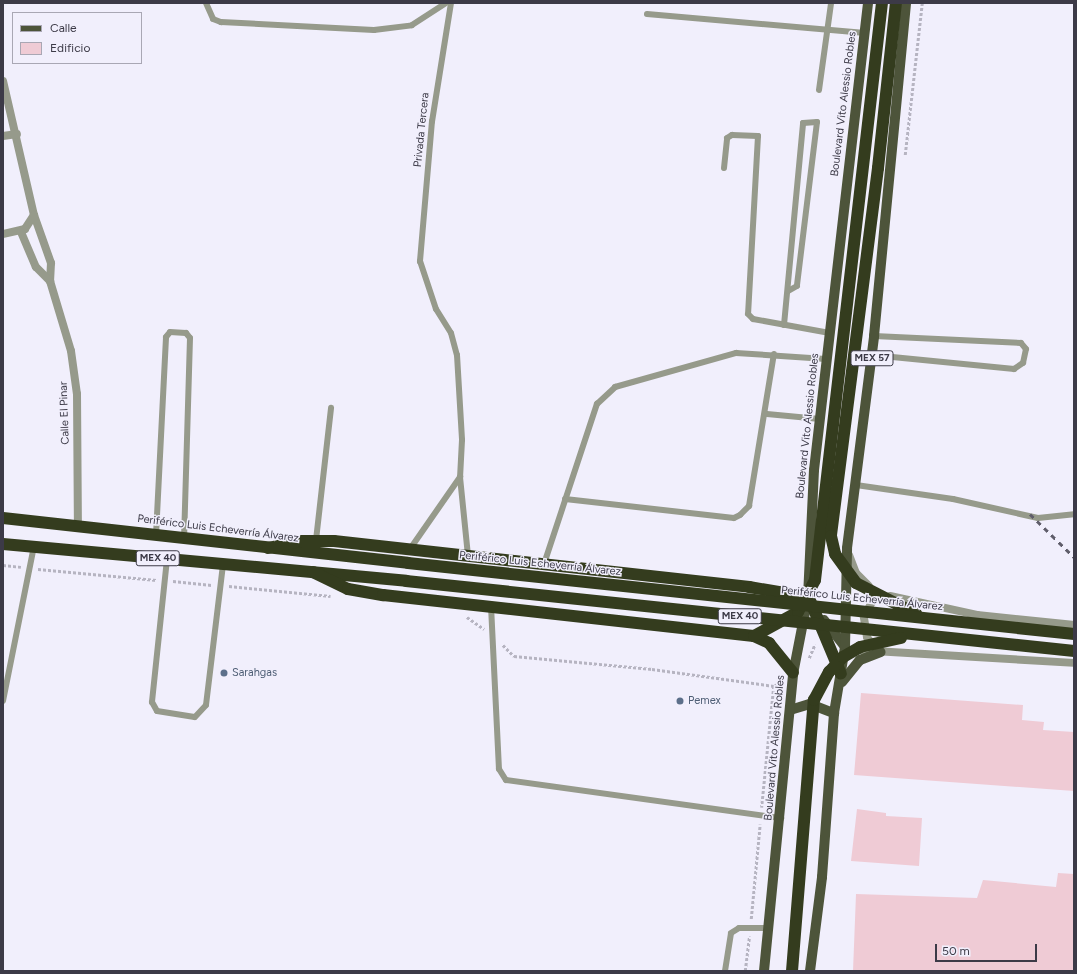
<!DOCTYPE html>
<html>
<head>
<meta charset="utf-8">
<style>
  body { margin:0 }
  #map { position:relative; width:1077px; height:974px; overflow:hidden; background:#f1effc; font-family:Figtree,sans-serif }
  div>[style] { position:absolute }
  .building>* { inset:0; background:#efcbd5 }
  .path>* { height:2.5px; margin-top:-1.25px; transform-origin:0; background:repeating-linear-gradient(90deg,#b6b4c1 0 3px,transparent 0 5px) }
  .lane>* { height:6px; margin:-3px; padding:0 3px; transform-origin:3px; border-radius:3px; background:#969a8b }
  .street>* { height:8px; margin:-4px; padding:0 4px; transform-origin:4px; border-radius:4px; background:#969a8b }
  .primary>* { height:10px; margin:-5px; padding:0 5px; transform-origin:5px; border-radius:5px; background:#4d543a }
  .highway>* { height:12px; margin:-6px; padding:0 6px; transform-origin:6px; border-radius:6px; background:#343c1e }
  .rail>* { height:3px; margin-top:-1.5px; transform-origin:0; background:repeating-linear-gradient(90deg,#5f5d6a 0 5px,transparent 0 10px) }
  .highway-bridge>* { height:12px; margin:-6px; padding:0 6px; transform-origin:6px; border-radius:6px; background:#343c1e }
  .dots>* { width:11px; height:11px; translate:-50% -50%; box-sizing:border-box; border:2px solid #f1effc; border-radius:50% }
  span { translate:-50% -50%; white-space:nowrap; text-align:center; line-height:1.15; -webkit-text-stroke:3px #f1effc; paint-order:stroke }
  .shield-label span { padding:1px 3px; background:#f1effc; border:1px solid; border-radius:3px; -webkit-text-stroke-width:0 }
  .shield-label { font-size:10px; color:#3c3a47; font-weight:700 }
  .street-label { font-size:11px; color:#3c3a47 }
  .service-label { font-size:11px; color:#4e5e75 }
  .left { translate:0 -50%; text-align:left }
  .frame { position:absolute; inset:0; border:4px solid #3c3a47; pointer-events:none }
  .legend { position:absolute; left:12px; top:12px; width:130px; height:52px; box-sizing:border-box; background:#f1effc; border:1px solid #a9a7b4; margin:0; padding:5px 7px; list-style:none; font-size:12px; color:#3c3a47 }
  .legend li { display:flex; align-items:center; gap:8px; height:20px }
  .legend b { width:20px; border:1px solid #a9a7b4 }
  .scale { position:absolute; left:935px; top:944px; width:102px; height:18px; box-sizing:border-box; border:2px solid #3c3a47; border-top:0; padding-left:5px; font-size:12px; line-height:14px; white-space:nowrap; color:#3c3a47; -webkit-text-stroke:3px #f1effc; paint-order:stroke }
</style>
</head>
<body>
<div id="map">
  <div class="building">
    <div style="clip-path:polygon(861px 693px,1023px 705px,1022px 720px,1044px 722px,1043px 730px,1074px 732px,1074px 791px,854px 775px)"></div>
    <div style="clip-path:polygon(857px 809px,886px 813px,886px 816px,922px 818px,919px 866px,851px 861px)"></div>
    <div style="clip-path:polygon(1058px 873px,1074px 874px,1074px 971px,853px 971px,856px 894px,977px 898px,983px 880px,1056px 887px)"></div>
  </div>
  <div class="path">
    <div style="left:905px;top:155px;width:153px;rotate:-83.6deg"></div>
    <div style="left:3px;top:565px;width:18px;rotate:6deg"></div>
    <div style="left:38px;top:569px;width:119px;rotate:5.3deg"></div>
    <div style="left:173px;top:581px;width:39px;rotate:6deg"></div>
    <div style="left:229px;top:586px;width:102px;rotate:5.6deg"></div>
    <div style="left:467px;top:617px;width:21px;rotate:35deg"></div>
    <div style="left:503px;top:645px;width:16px;rotate:45deg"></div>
    <div style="left:514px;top:656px;width:139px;rotate:5.4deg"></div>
    <div style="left:652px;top:669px;width:123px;rotate:7.9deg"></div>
    <div style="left:774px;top:686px;width:122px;rotate:95.7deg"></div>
    <div style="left:809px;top:658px;width:15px;rotate:-67deg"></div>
    <div style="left:774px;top:686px;width:9px;rotate:-32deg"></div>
    <div style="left:751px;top:919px;width:95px;rotate:-84.6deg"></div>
    <div style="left:745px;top:971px;width:35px;rotate:-83deg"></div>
  </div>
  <div class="lane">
    <div style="left:206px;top:3px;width:17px;rotate:66deg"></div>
    <div style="left:213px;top:19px;width:9px;rotate:21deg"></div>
    <div style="left:221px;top:22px;width:153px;rotate:3deg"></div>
    <div style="left:374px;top:30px;width:38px;rotate:-7deg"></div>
    <div style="left:412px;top:25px;width:40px;rotate:-32.9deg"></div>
    <div style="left:451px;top:3px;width:120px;rotate:99.1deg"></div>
    <div style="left:432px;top:121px;width:141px;rotate:94.9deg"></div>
    <div style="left:420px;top:261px;width:51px;rotate:71.6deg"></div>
    <div style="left:436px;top:309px;width:28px;rotate:58deg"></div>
    <div style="left:451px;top:333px;width:23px;rotate:75deg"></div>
    <div style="left:457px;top:355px;width:85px;rotate:86.6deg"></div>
    <div style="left:462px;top:440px;width:37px;rotate:93deg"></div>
    <div style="left:460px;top:477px;width:79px;rotate:84.2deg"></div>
    <div style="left:647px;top:14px;width:219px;rotate:5deg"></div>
    <div style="left:819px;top:90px;width:88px;rotate:-82.1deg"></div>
    <div style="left:724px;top:168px;width:30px;rotate:-84deg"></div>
    <div style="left:727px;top:138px;width:6px;rotate:-31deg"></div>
    <div style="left:732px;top:135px;width:26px;rotate:2deg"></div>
    <div style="left:758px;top:136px;width:178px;rotate:93.2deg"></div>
    <div style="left:748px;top:314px;width:7px;rotate:45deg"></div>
    <div style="left:753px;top:319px;width:78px;rotate:10.3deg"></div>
    <div style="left:784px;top:325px;width:203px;rotate:-84.6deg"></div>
    <div style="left:803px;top:123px;width:14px;rotate:-4deg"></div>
    <div style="left:817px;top:122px;width:165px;rotate:97deg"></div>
    <div style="left:797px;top:286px;width:10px;rotate:151deg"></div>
    <div style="left:872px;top:355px;width:143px;rotate:5.6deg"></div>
    <div style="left:1014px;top:369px;width:11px;rotate:-34deg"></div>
    <div style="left:1023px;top:363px;width:14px;rotate:-78deg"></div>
    <div style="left:1026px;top:349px;width:8px;rotate:-130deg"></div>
    <div style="left:1021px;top:343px;width:147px;rotate:-177.3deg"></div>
    <div style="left:767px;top:414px;width:53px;rotate:5.4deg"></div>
    <div style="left:856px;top:485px;width:98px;rotate:8.2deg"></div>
    <div style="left:953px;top:499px;width:87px;rotate:12.6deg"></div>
    <div style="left:1038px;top:518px;width:36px;rotate:-6deg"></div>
    <div style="left:565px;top:499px;width:170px;rotate:6.4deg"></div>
    <div style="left:734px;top:518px;width:7px;rotate:-27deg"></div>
    <div style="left:740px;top:515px;width:13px;rotate:-45deg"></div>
    <div style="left:749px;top:506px;width:154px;rotate:-80.7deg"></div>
    <div style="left:156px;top:535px;width:198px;rotate:-87.1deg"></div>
    <div style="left:166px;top:337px;width:6px;rotate:-51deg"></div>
    <div style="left:170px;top:332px;width:16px;rotate:4deg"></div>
    <div style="left:186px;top:333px;width:6px;rotate:51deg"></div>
    <div style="left:190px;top:338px;width:201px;rotate:91.7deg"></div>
    <div style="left:316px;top:540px;width:133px;rotate:-83.5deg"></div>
    <div style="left:410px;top:549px;width:88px;rotate:-55.2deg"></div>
    <div style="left:167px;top:559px;width:144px;rotate:96deg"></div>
    <div style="left:152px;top:702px;width:10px;rotate:61deg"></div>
    <div style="left:157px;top:711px;width:38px;rotate:9deg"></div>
    <div style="left:195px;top:717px;width:16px;rotate:-47deg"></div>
    <div style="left:206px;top:705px;width:142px;rotate:-83.1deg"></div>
    <div style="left:544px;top:564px;width:169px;rotate:-71.7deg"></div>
    <div style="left:597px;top:404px;width:25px;rotate:-43deg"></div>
    <div style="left:615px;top:387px;width:126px;rotate:-15.7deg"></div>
    <div style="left:736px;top:353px;width:90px;rotate:3.8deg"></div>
    <div style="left:491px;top:606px;width:163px;rotate:87.2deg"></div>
    <div style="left:499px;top:769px;width:13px;rotate:58deg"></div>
    <div style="left:506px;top:780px;width:278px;rotate:7.9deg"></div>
    <div style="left:3px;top:701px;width:158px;rotate:-78.7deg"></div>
    <div style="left:725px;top:971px;width:38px;rotate:-81deg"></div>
    <div style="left:731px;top:933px;width:9px;rotate:-32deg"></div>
    <div style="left:739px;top:928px;width:31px"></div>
  </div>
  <div class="street">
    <div style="left:3px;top:81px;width:138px;rotate:77deg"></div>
    <div style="left:34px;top:215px;width:17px;rotate:123deg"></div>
    <div style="left:25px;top:229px;width:23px;rotate:167deg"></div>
    <div style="left:3px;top:136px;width:14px;rotate:-8deg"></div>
    <div style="left:34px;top:215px;width:51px;rotate:70.5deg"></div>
    <div style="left:51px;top:263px;width:18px;rotate:93deg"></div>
    <div style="left:50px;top:281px;width:73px;rotate:73.3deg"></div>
    <div style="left:71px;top:351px;width:43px;rotate:82.1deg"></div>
    <div style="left:77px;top:394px;width:131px;rotate:89.6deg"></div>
    <div style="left:21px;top:232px;width:38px;rotate:67deg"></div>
    <div style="left:36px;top:267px;width:20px;rotate:45deg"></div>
    <div style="left:849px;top:555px;width:19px;rotate:69deg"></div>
    <div style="left:856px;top:573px;width:18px;rotate:45deg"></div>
    <div style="left:890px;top:596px;width:89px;rotate:12.3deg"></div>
    <div style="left:977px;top:615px;width:98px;rotate:5.9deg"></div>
    <div style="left:874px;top:647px;width:12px;rotate:-125deg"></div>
    <div style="left:867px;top:637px;width:20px;rotate:-99deg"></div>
    <div style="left:864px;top:617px;width:21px;rotate:-62deg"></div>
    <div style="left:874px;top:598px;width:9px;rotate:-21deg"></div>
    <div style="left:857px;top:650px;width:217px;rotate:3.4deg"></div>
  </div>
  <div class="primary">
    <div style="left:824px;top:620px;width:34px;rotate:52deg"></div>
    <div style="left:842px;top:682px;width:28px;rotate:-51deg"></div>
    <div style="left:860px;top:660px;width:22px;rotate:-21deg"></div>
    <div style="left:790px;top:710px;width:21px;rotate:-17deg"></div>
    <div style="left:810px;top:704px;width:26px;rotate:21deg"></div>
    <div style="left:764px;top:971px;width:298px;rotate:-84.4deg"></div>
    <div style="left:793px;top:674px;width:78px;rotate:-79deg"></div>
    <div style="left:808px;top:597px;width:127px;rotate:-87.3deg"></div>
    <div style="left:814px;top:470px;width:470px;rotate:-83.4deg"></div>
    <div style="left:810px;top:971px;width:95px;rotate:-82.7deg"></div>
    <div style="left:822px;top:877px;width:164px;rotate:-85.8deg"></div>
    <div style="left:834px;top:713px;width:67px;rotate:-80.5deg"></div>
    <div style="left:845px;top:647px;width:99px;rotate:-88.8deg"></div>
    <div style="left:847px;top:548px;width:214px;rotate:-82.7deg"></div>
    <div style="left:874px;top:336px;width:335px;rotate:-84.5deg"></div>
  </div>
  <div class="highway">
    <div style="left:878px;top:168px;width:166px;rotate:-83.8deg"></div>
    <div style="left:3px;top:518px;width:407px;rotate:6.3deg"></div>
    <div style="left:3px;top:544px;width:405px;rotate:5.2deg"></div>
    <div style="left:268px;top:548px;width:33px;rotate:-12deg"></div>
    <div style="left:300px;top:541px;width:34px"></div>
    <div style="left:334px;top:541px;width:418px;rotate:6.3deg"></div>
    <div style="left:749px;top:587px;width:60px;rotate:9.6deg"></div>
    <div style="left:313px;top:572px;width:39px;rotate:26deg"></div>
    <div style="left:348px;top:589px;width:36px;rotate:10deg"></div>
    <div style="left:383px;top:595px;width:373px;rotate:6.3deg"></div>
    <div style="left:754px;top:636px;width:17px;rotate:25deg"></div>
    <div style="left:769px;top:643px;width:38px;rotate:51deg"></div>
    <div style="left:809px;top:598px;width:82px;rotate:67.2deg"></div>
    <div style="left:754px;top:636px;width:50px;rotate:-28.6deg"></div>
    <div style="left:798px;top:612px;width:36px;rotate:-62deg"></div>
    <div style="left:815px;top:580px;width:581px;rotate:-83.38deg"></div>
  </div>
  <div class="rail">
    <div style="left:1030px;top:514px;width:62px;rotate:44.3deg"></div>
  </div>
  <div class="highway-bridge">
    <div style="left:878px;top:168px;width:371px;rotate:97.3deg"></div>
    <div style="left:831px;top:536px;width:18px;rotate:77deg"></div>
    <div style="left:835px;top:554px;width:36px;rotate:54deg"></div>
    <div style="left:856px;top:583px;width:68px;rotate:27.3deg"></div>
    <div style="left:408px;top:563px;width:670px;rotate:6.09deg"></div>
    <div style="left:406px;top:581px;width:672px;rotate:5.98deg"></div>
    <div style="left:792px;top:971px;width:272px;rotate:-85.4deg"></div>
    <div style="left:814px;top:700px;width:32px;rotate:-62deg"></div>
    <div style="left:829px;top:672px;width:21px;rotate:-47deg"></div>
    <div style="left:843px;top:657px;width:20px;rotate:-30deg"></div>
    <div style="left:860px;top:647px;width:42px;rotate:-12.4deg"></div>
  </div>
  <div class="dots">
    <div style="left:224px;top:673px;background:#5c6f8a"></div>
    <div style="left:680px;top:701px;background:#5c6f8a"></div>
  </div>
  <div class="shield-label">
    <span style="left:872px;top:358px">MEX 57</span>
    <span style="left:158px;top:558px">MEX 40</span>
    <span style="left:740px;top:616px">MEX 40</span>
  </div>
  <div class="street-label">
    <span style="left:844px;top:104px;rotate:-83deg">Boulevard Vito Alessio Robles</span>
    <span style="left:422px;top:130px;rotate:-84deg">Privada Tercera</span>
    <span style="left:65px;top:413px;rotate:-92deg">Calle El Pinar</span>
    <span style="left:808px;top:426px;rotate:-84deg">Boulevard Vito Alessio Robles</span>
    <span style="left:218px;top:529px;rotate:7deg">Periférico Luis Echeverría Álvarez</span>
    <span style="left:540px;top:564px;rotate:6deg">Periférico Luis Echeverría Álvarez</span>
    <span style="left:862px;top:599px;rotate:6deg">Periférico Luis Echeverría Álvarez</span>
    <span style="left:775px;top:748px;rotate:-85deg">Boulevard Vito Alessio Robles</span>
  </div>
  <div class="service-label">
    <span class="left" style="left:232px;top:673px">Sarahgas</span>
    <span class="left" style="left:688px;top:701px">Pemex</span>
  </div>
  <div class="frame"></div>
  <ul class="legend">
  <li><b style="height:5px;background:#4d543a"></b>Calle</li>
  <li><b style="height:11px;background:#efcbd5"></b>Edificio</li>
  </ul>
  <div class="scale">50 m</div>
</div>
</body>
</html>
